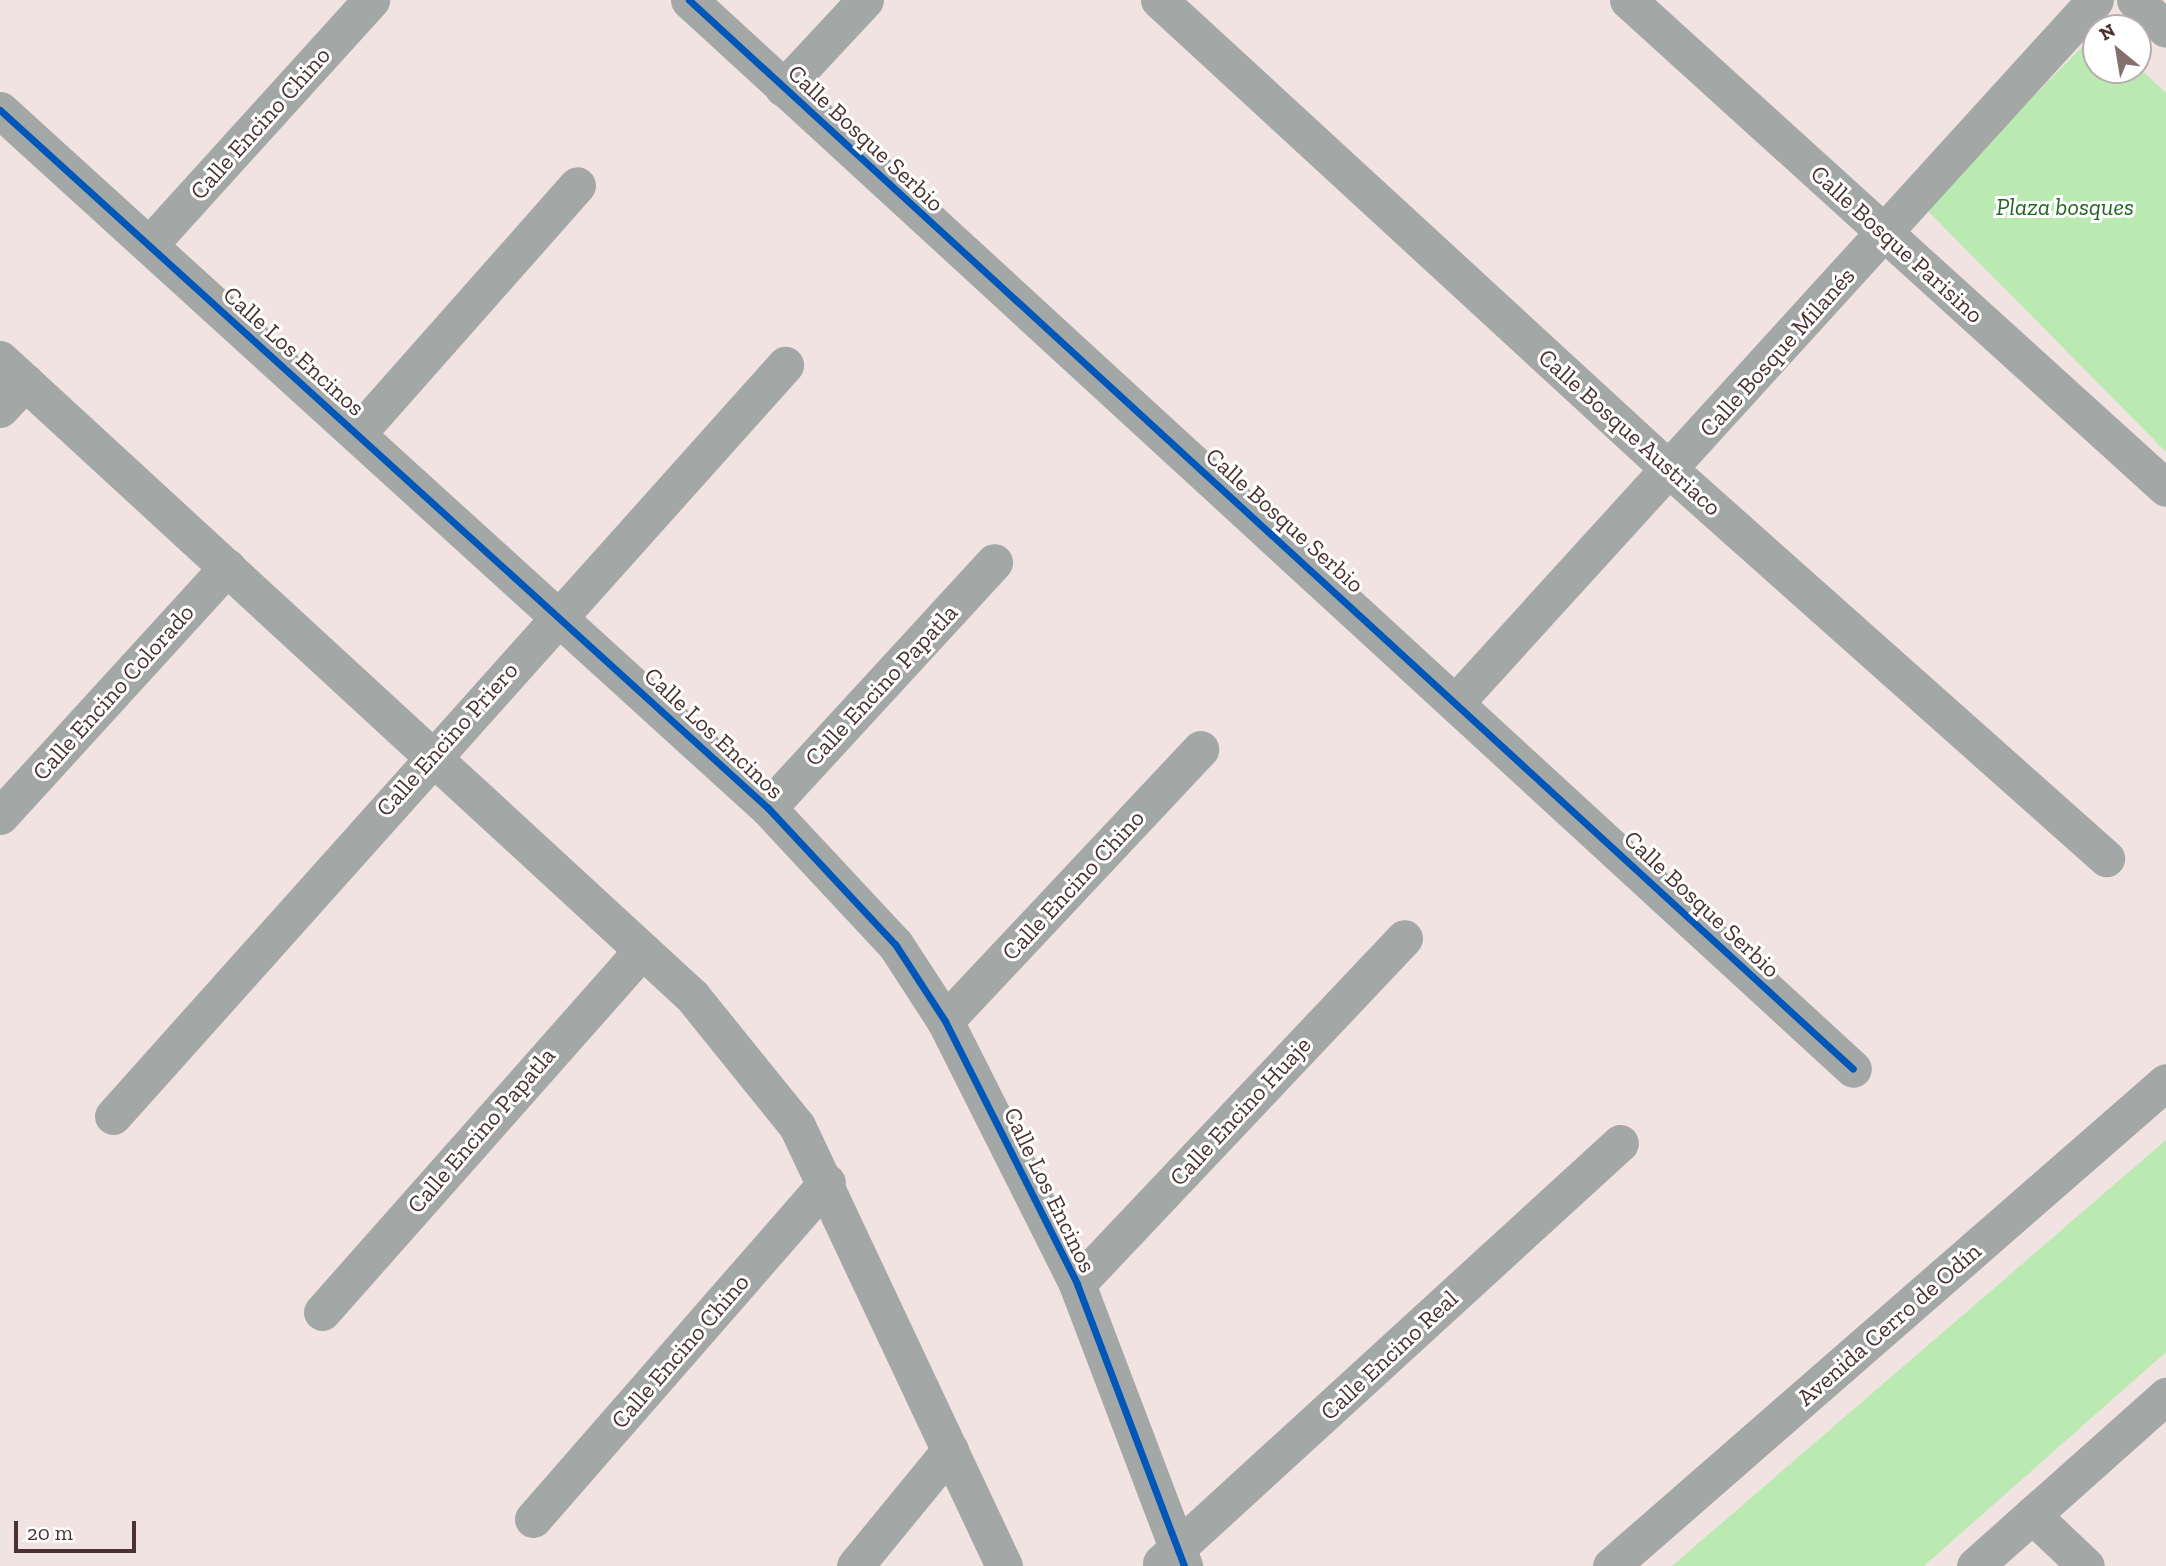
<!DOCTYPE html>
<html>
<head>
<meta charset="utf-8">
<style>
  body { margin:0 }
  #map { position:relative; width:2166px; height:1566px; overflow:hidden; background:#f1e3e1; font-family:"Zilla Slab",serif }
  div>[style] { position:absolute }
  .green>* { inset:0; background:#bae9b1 }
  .minor>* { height:37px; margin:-18.5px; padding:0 18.5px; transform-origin:18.5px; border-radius:18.5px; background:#a3a7a6 }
  .cycleway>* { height:7px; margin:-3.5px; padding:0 3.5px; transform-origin:3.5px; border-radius:3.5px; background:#0057b8 }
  span { translate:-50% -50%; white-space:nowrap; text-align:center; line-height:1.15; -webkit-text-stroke:6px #fff; paint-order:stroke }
  .street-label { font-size:24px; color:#4b3231 }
  .park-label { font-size:24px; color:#246424; font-style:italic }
  .north { position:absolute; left:2082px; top:14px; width:70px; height:70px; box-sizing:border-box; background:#fff; border:2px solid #b7adad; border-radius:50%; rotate:330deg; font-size:19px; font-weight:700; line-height:28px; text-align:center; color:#4b3231 }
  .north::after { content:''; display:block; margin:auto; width:24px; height:32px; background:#85706f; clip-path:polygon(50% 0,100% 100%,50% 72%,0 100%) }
  .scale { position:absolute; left:14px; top:1521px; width:122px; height:32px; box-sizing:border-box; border:4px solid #4b3231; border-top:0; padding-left:9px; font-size:21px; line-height:24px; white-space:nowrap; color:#4b3231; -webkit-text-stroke:5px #fff; paint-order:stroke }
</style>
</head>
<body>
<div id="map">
  <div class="green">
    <div style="clip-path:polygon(2096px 33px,2096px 70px,2138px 67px,2166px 93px,2166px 452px,1924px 207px)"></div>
    <div style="clip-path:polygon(2166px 1140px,2166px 1352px,1924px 1566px,1672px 1566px)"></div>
  </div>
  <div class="minor">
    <div style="left:689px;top:0;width:1580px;rotate:42.56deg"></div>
    <div style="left:1159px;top:0;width:694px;rotate:42.61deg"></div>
    <div style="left:1670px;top:470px;width:584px;rotate:41.67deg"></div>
    <div style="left:1628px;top:0;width:726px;rotate:42.21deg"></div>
    <div style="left:2135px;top:0;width:42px;rotate:43.1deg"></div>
    <div style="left:783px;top:88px;width:120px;rotate:-47deg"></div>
    <div style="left:0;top:110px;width:1038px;rotate:42.27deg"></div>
    <div style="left:768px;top:808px;width:186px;rotate:47deg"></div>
    <div style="left:895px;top:944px;width:92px;rotate:57deg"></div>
    <div style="left:945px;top:1021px;width:294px;rotate:63.3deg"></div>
    <div style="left:1077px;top:1284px;width:302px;rotate:69.2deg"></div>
    <div style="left:149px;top:245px;width:331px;rotate:-47.8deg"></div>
    <div style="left:0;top:359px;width:941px;rotate:42.63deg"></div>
    <div style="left:692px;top:996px;width:167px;rotate:51.1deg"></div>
    <div style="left:797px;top:1126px;width:486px;rotate:64.8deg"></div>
    <div style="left:0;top:409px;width:37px;rotate:-47deg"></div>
    <div style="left:357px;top:434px;width:332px;rotate:-48.5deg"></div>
    <div style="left:1456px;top:702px;width:949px;rotate:-47.69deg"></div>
    <div style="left:768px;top:808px;width:334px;rotate:-47.4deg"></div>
    <div style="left:0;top:816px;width:337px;rotate:-47.6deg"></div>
    <div style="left:945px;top:1021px;width:373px;rotate:-46.8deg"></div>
    <div style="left:113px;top:1116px;width:1008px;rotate:-48.18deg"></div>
    <div style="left:1077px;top:1284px;width:476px;rotate:-46.6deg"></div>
    <div style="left:322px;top:1312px;width:483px;rotate:-48.5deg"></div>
    <div style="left:2032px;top:1515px;width:74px;rotate:43.4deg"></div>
    <div style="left:533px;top:1519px;width:447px;rotate:-48.9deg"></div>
    <div style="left:1161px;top:1563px;width:622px;rotate:-42.46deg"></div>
    <div style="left:855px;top:1566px;width:150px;rotate:-50.7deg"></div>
    <div style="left:1611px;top:1566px;width:736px;rotate:-41.09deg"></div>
    <div style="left:1975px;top:1566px;width:256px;rotate:-41.7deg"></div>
  </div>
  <div class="cycleway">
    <div style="left:689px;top:0;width:1580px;rotate:42.56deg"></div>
    <div style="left:0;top:110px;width:1038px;rotate:42.27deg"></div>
    <div style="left:768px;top:808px;width:186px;rotate:47deg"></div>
    <div style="left:895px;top:944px;width:92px;rotate:57deg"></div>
    <div style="left:945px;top:1021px;width:294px;rotate:63.3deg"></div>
    <div style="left:1077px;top:1284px;width:302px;rotate:69.2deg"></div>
  </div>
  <div class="street-label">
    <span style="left:260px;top:123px;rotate:-48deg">Calle Encino Chino</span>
    <span style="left:866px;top:138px;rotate:43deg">Calle Bosque Serbio</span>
    <span style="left:1897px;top:244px;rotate:42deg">Calle Bosque Parisino</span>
    <span style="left:294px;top:351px;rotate:42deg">Calle Los Encinos</span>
    <span style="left:1777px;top:352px;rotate:-48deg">Calle Bosque Milanés</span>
    <span style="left:1630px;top:432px;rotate:42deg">Calle Bosque Austriaco</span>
    <span style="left:1285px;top:520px;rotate:42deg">Calle Bosque Serbio</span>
    <span style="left:881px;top:685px;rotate:-47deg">Calle Encino Papatla</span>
    <span style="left:113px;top:692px;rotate:-48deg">Calle Encino Colorado</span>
    <span style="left:714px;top:733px;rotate:43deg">Calle Los Encinos</span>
    <span style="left:447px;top:739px;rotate:-48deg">Calle Encino Priero</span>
    <span style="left:1073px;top:885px;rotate:-47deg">Calle Encino Chino</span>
    <span style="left:1702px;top:904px;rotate:43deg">Calle Bosque Serbio</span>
    <span style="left:1240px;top:1111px;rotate:-47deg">Calle Encino Huaje</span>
    <span style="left:481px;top:1130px;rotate:-49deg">Calle Encino Papatla</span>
    <span style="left:1050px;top:1190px;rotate:64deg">Calle Los Encinos</span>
    <span style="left:1889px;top:1324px;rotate:-41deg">Avenida Cerro de Odín</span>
    <span style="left:680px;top:1351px;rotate:-49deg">Calle Encino Chino</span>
    <span style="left:1389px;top:1355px;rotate:-43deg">Calle Encino Real</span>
  </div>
  <div class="park-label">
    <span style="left:2065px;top:207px">Plaza bosques</span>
  </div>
  <div class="north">N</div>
  <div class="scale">20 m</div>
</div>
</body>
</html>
